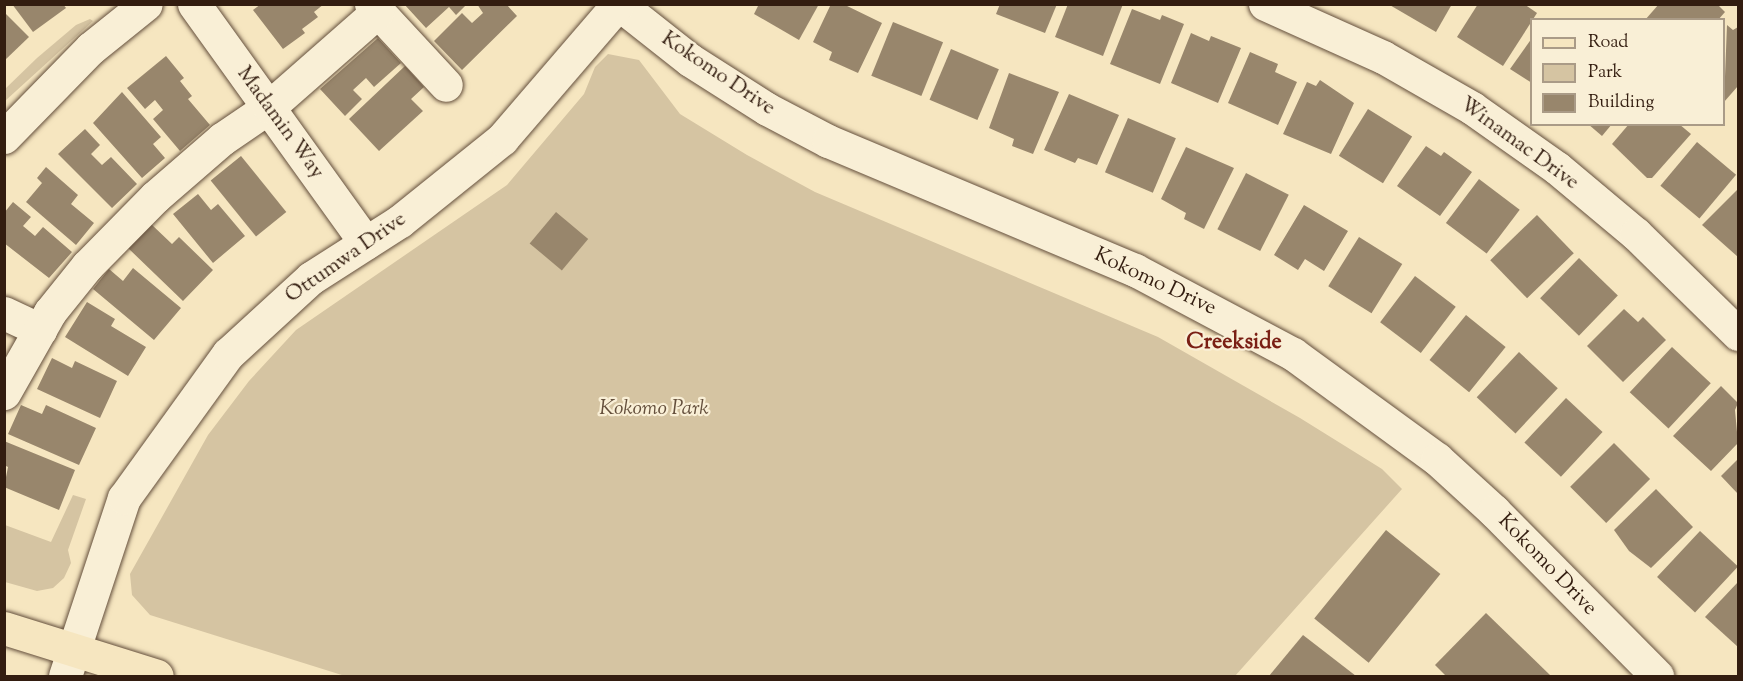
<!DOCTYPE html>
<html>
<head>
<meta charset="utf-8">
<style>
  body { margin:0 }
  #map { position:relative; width:1743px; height:681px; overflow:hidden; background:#f6e6c0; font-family:"Sorts Mill Goudy",serif }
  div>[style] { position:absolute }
  .green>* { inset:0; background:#d5c4a2 }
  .building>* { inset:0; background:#98866c; transform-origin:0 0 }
  .roads { filter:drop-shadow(0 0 2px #644f3c) drop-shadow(0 0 2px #644f3c) }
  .minor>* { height:33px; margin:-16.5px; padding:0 16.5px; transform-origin:16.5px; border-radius:16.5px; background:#f9efd6 }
  .major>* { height:33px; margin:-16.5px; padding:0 16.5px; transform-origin:16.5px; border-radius:16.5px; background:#f6e6c0 }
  span { translate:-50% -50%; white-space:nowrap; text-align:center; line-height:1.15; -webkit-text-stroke:4.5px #f9efd6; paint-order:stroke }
  .street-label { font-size:21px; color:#331d10 }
  .park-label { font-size:21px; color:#644f3c; font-style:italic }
  .neighbourhood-label { font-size:22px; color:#7a1f14; font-weight:700 }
  .frame { position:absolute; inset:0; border:6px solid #331d10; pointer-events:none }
  .legend { position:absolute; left:1530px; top:18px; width:195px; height:108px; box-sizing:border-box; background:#f9efd6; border:2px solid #aa9b87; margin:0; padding:8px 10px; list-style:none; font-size:18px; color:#331d10 }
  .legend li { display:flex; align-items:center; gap:12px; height:30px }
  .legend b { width:30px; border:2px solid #aa9b87 }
</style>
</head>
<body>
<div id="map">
  <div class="green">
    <div style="clip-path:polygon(90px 19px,93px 21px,5px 101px,5px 89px,37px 58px,76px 25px)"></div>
    <div style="clip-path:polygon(608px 54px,639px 60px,680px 114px,747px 155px,815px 192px,1158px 337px,1300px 418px,1382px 469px,1402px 489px,1235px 676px,345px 676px,150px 615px,132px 595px,130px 574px,208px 435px,249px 381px,296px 330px,507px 185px,584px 94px,595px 67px)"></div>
    <div style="clip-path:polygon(73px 495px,86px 499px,68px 550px,71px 563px,64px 578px,53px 588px,37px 591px,5px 582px,5px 525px,51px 542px)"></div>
  </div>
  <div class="building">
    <div style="clip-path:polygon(12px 4px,63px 4px,66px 8px,33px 32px)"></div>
    <div style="clip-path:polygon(261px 4px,324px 4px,314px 12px,318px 17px,302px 29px,305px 33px,283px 49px,253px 10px)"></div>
    <div style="clip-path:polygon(404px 4px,467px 4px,456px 15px,449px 7px,426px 28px)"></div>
    <div style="clip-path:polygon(477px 4px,506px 4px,517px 16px,462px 70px,434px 41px,462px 13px,472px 23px,483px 13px)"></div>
    <div style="clip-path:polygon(759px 4px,819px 4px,799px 40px,754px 14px)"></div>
    <div style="clip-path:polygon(831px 4px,843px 4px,882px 23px,858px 73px,829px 60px,832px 52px,813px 42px)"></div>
    <div style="clip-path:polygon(1000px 4px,1057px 4px,1045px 33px,996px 14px)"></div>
    <div style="clip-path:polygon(1068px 4px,1123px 4px,1103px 56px,1055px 37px)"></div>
    <div style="clip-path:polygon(1388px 4px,1452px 4px,1436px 32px)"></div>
    <div style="clip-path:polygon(1478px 4px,1524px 4px,1537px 13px,1503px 66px,1457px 37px)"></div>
    <div style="clip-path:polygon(1659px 4px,1717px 4px,1725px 12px,1718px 20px,1645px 20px)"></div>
    <div style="clip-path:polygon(1132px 9px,1160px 20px,1162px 15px,1184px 24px,1160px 84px,1110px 64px)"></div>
    <div style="clip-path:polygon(4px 12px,29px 37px,4px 61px)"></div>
    <div style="left:893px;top:22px;width:54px;height:58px;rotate:22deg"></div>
    <div style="clip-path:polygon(1727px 25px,1733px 30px,1738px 27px,1738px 86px,1724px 102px)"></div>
    <div style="clip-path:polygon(1191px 33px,1209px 41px,1211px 36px,1241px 48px,1218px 103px,1171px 83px)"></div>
    <div style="clip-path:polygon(378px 38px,401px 63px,374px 87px,366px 78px,353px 90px,362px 99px,345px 116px,320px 89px)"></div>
    <div style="clip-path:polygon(1532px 38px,1532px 83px,1510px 69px)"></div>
    <div style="left:951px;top:49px;width:52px;height:55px;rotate:23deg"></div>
    <div style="clip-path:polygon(1250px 52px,1278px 64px,1275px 72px,1297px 82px,1278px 125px,1228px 103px)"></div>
    <div style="clip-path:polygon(166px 56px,184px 78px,180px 81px,192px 96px,188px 99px,210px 125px,180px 151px,153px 119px,163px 110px,155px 100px,145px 109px,127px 88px)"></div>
    <div style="clip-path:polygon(405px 66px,424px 87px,411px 99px,423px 111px,379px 151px,349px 119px)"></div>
    <div style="clip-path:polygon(1009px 73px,1059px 92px,1033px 154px,1012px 146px,1014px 139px,989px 128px)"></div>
    <div style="clip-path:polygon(1320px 80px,1354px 103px,1331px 154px,1283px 134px,1307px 82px,1316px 86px)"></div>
    <div style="clip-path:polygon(122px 92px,161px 137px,153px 144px,165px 158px,142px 178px,93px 123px)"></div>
    <div style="clip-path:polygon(1069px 94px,1119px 115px,1097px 165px,1078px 158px,1075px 163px,1044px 150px)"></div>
    <div style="left:1368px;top:109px;width:52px;height:55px;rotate:32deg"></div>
    <div style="left:1128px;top:118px;width:52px;height:59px;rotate:23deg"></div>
    <div style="clip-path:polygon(1588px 124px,1612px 124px,1602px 136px)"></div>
    <div style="clip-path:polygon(1629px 124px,1679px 124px,1691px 134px,1652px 178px,1647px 178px,1612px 144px)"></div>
    <div style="clip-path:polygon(85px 129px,100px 145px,91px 154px,102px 165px,111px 157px,137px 184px,112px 208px,58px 154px)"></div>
    <div style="left:1697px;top:142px;width:51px;height:57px;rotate:40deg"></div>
    <div style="clip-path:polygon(1426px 146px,1441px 156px,1444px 152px,1472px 172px,1440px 216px,1397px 186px)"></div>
    <div style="clip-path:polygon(1186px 147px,1234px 168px,1204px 229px,1184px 219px,1186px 213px,1161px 199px)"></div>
    <div style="left:241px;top:156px;width:72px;height:39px;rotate:51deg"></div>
    <div style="clip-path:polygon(46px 167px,78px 195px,71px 204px,94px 223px,76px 245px,26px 202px,42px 183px,37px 178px)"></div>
    <div style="left:1246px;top:173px;width:48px;height:63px;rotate:27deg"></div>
    <div style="left:1479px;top:179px;width:51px;height:55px;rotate:37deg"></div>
    <div style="clip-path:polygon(1738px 189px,1738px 257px,1702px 225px)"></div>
    <div style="clip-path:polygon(198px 194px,211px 210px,218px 204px,245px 236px,213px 263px,173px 214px)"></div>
    <div style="clip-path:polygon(13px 202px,31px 217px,23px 226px,35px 236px,43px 227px,72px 252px,49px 278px,4px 243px,4px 213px)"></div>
    <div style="clip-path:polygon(1304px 205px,1348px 231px,1324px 271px,1305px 259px,1298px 270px,1274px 255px)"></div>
    <div style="left:556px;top:212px;width:42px;height:41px;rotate:40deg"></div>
    <div style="left:1537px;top:215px;width:53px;height:65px;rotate:46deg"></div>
    <div style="clip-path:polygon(151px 224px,172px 244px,179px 237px,213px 270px,183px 301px,128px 248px)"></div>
    <div style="left:1359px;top:237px;width:51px;height:58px;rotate:32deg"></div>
    <div style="left:1579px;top:258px;width:54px;height:56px;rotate:44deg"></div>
    <div style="clip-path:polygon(133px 268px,181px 308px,154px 340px,93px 289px,109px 269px,123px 281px)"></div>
    <div style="left:1415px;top:276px;width:51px;height:58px;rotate:37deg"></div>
    <div style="clip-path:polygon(87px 302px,115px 319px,111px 326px,146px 347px,128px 376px,65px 337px)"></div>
    <div style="clip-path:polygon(1624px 309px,1638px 322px,1643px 317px,1666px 340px,1623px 382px,1587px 346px)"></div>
    <div style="left:1466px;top:315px;width:51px;height:58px;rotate:39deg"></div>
    <div style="left:1672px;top:347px;width:53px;height:62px;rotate:43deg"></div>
    <div style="left:1519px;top:352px;width:53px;height:62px;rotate:43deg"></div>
    <div style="clip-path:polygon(52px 358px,72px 368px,75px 361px,117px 381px,100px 418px,37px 389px)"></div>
    <div style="clip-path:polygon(1721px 386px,1738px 403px,1735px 410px,1738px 443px,1711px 471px,1673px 436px)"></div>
    <div style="left:1566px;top:398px;width:50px;height:61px;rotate:43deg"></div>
    <div style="clip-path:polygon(21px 405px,42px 414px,46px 405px,96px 428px,79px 465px,8px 434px)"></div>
    <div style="clip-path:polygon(4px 441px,75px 470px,59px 510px,4px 487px,8px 467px,4px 465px)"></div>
    <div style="left:1614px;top:443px;width:51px;height:62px;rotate:45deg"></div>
    <div style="clip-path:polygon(1738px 459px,1738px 494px,1721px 476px)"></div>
    <div style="clip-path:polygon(1656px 489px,1693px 527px,1651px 568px,1629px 551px,1614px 530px)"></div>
    <div style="left:1386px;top:530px;width:70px;height:114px;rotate:39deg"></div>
    <div style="left:1700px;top:531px;width:52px;height:63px;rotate:43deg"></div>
    <div style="clip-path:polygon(1738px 582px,1738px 647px,1705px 617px)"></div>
    <div style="clip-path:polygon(1486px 613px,1551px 676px,1446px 676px,1435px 665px)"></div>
    <div style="clip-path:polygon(1303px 635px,1356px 676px,1269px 676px)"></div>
  </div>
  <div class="roads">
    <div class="minor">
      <div style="left:194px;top:4px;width:294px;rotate:54.3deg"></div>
      <div style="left:371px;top:4px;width:110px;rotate:47.2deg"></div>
      <div style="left:619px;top:4px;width:90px;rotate:38.3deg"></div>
      <div style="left:690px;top:60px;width:91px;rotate:32.5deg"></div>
      <div style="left:767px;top:109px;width:69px;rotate:27.7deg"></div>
      <div style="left:828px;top:141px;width:333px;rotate:22.8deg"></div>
      <div style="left:1135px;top:270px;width:179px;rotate:28deg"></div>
      <div style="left:1293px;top:354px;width:178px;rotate:36.1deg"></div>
      <div style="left:1437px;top:459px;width:77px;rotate:42.4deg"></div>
      <div style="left:1494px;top:511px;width:232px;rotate:45.3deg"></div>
      <div style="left:1265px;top:4px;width:129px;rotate:24.2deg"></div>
      <div style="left:1383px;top:57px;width:103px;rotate:29.8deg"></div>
      <div style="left:1472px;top:108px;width:104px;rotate:35.2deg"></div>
      <div style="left:1557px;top:168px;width:103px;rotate:39.9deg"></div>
      <div style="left:1636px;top:234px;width:143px;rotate:44.4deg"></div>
      <div style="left:4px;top:137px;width:124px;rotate:-45.7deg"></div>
      <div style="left:91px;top:48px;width:70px;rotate:-38.7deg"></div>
      <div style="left:4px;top:313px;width:40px;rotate:25deg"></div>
      <div style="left:4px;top:393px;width:93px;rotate:-60.4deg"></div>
      <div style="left:50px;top:312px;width:59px;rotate:-51.2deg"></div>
      <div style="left:87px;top:266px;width:97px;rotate:-45.4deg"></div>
      <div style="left:155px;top:197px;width:89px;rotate:-40.9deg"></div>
      <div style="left:222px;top:139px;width:57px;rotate:-34.2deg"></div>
      <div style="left:269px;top:107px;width:144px;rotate:-41.3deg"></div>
      <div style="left:65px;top:676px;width:188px;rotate:-71.7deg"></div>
      <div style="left:124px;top:498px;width:178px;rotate:-54.2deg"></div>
      <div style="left:228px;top:354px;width:113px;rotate:-42.5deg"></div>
      <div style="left:311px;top:278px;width:106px;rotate:-32.6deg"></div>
      <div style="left:400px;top:221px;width:131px;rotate:-38.8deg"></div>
      <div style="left:502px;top:139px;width:178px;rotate:-49.3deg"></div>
    </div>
    <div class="major">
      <div style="left:4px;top:628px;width:160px;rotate:17.4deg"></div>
    </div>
  </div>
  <div class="street-label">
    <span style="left:718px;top:74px;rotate:34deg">Kokomo Drive</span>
    <span style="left:280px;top:123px;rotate:54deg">Madamin Way</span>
    <span style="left:1519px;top:144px;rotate:36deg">Winamac Drive</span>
    <span style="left:346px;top:258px;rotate:-35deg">Ottumwa Drive</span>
    <span style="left:1155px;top:282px;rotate:25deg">Kokomo Drive</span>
    <span style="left:1547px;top:565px;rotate:46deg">Kokomo Drive</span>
  </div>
  <div class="park-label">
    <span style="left:654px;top:409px">Kokomo Park</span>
  </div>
  <div class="neighbourhood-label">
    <span style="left:1234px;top:344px">Creekside</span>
  </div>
  <div class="frame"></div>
  <ul class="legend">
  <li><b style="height:8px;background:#f6e6c0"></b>Road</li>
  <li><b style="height:16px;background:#d5c4a2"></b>Park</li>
  <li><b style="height:16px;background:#98866c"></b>Building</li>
  </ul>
</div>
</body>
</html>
